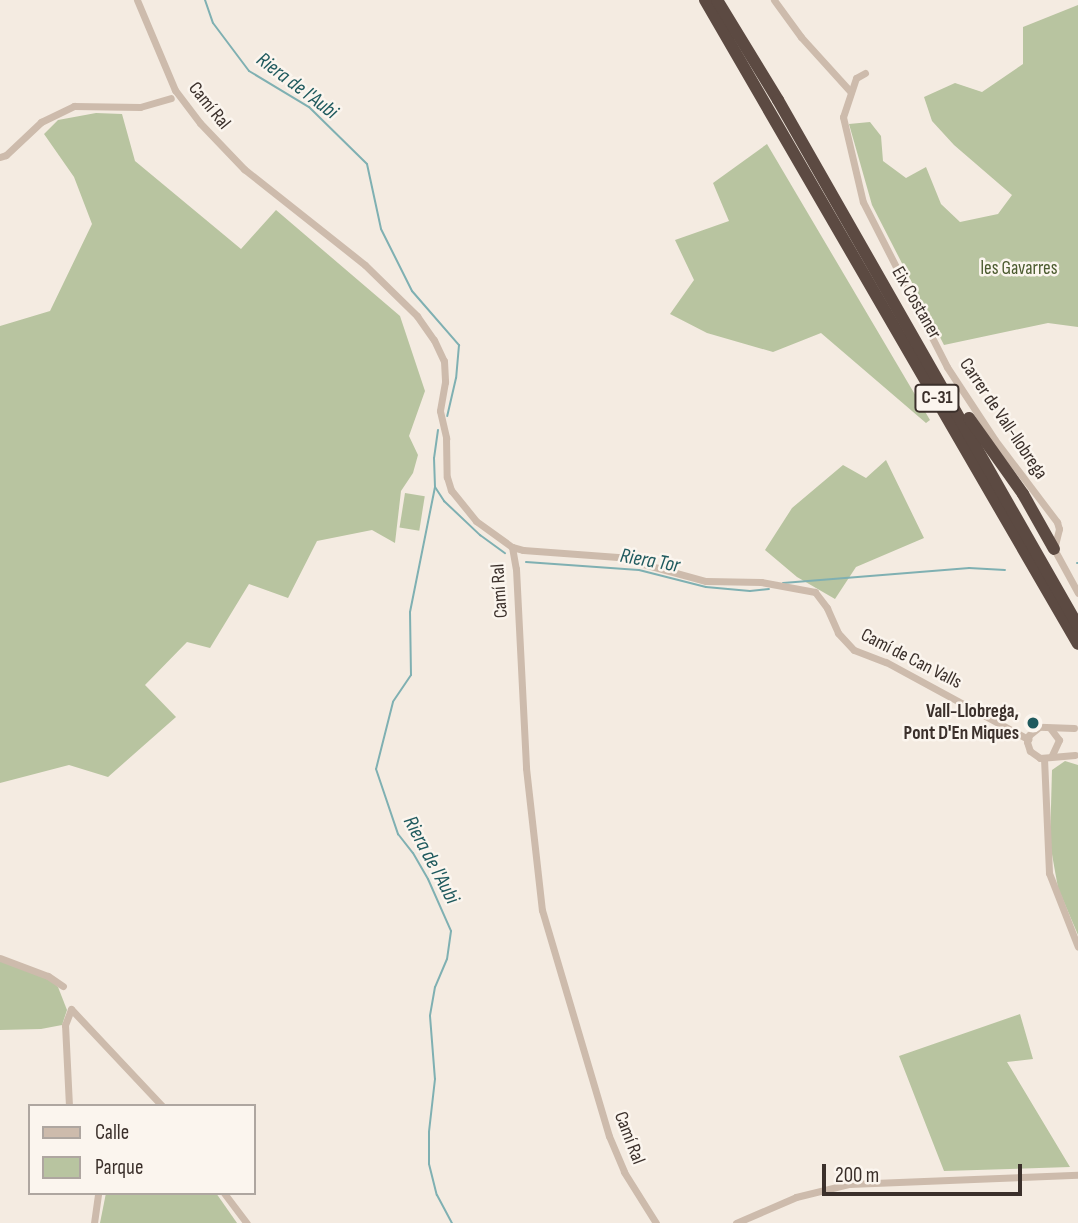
<!DOCTYPE html>
<html>
<head>
<meta charset="utf-8">
<style>
  body { margin:0 }
  #map { position:relative; width:1078px; height:1223px; overflow:hidden; background:#f4ebe1; font-family:"Sofia Sans Condensed",sans-serif }
  div>[style] { position:absolute }
  .green>* { inset:0; background:#b8c4a0; transform-origin:0 0 }
  .stream>* { height:2px; margin:-1px; padding:0 1px; transform-origin:1px; border-radius:1px; background:#7fb0b2 }
  .street>* { height:7px; margin:-3.5px; padding:0 3.5px; transform-origin:3.5px; border-radius:3.5px; background:#cdbbac }
  .highway>* { height:12px; margin:-6px; padding:0 6px; transform-origin:6px; border-radius:6px; background:#5c4a42 }
  .dots>* { width:19px; height:19px; translate:-50% -50%; box-sizing:border-box; border:4px solid #fbf5ee; border-radius:50% }
  span { translate:-50% -50%; white-space:nowrap; text-align:center; line-height:1.15; -webkit-text-stroke:5px #fbf5ee; paint-order:stroke }
  .shield-label span { padding:2px 5px; background:#fbf5ee; border:2px solid; border-radius:5px; -webkit-text-stroke-width:0 }
  .shield-label { font-size:18px; color:#3b302b; font-weight:700 }
  .street-label { font-size:19px; color:#3b302b }
  .park-label { font-size:19px; color:#4a5a2e }
  .poi-label { font-size:19px; color:#3b302b; font-weight:700 }
  .right { translate:-100% -50%; text-align:right }
  .water-label { font-size:21px; color:#1f5a5e; font-style:italic }
  .legend { position:absolute; left:28px; top:1104px; width:228px; height:91px; box-sizing:border-box; background:#fbf5ee; border:2px solid #aea6a0; margin:0; padding:9px 12px; list-style:none; font-size:21px; color:#3b302b }
  .legend li { display:flex; align-items:center; gap:14px; height:35px }
  .legend b { width:35px; border:2px solid #aea6a0 }
  .scale { position:absolute; left:822px; top:1164px; width:200px; height:32px; box-sizing:border-box; border:4px solid #3b302b; border-top:0; padding-left:9px; font-size:21px; line-height:24px; white-space:nowrap; color:#3b302b; -webkit-text-stroke:5px #fbf5ee; paint-order:stroke }
</style>
</head>
<body>
<div id="map">
  <div class="green">
    <div style="clip-path:polygon(1078px 5px,1078px 327px,1048px 323px,944px 345px,872px 205px,849px 124px,870px 122px,881px 136px,883px 161px,906px 178px,926px 167px,941px 204px,960px 222px,998px 214px,1012px 195px,954px 145px,932px 121px,924px 97px,955px 83px,982px 92px,1023px 64px,1023px 27px)"></div>
    <div style="clip-path:polygon(96px 113px,122px 114px,135px 161px,241px 249px,276px 210px,400px 316px,425px 391px,409px 436px,418px 455px,413px 473px,401px 491px,395px 543px,372px 530px,317px 541px,288px 598px,249px 584px,210px 648px,187px 642px,145px 685px,176px 717px,108px 777px,69px 765px,0 783px,0 326px,50px 311px,92px 224px,74px 177px,44px 134px,58px 120px)"></div>
    <div style="clip-path:polygon(767px 144px,930px 420px,926px 423px,821px 333px,773px 352px,707px 333px,670px 314px,694px 280px,675px 240px,729px 221px,713px 183px)"></div>
    <div style="clip-path:polygon(886px 460px,924px 538px,856px 567px,835px 599px,797px 577px,765px 550px,792px 508px,843px 465px,866px 478px)"></div>
    <div style="left:405px;top:493px;width:20px;height:35px;rotate:9deg"></div>
    <div style="clip-path:polygon(1065px 761px,1078px 765px,1078px 935px,1058px 888px,1050px 843px,1052px 770px)"></div>
    <div style="clip-path:polygon(0 958px,48px 978px,58px 987px,67px 1010px,62px 1025px,41px 1029px,0 1030px)"></div>
    <div style="clip-path:polygon(1020px 1014px,1033px 1059px,1007px 1062px,1070px 1167px,944px 1171px,899px 1056px)"></div>
    <div style="clip-path:polygon(106px 1193px,216px 1193px,237px 1223px,100px 1223px)"></div>
  </div>
  <div class="stream">
    <div style="left:205px;top:0;width:24px;rotate:71deg"></div>
    <div style="left:213px;top:23px;width:60px;rotate:53.1deg"></div>
    <div style="left:249px;top:71px;width:70px;rotate:31deg"></div>
    <div style="left:309px;top:107px;width:81px;rotate:44.5deg"></div>
    <div style="left:367px;top:164px;width:66px;rotate:77.8deg"></div>
    <div style="left:381px;top:229px;width:69px;rotate:63.4deg"></div>
    <div style="left:412px;top:291px;width:72px;rotate:49deg"></div>
    <div style="left:459px;top:345px;width:33px;rotate:95deg"></div>
    <div style="left:456px;top:378px;width:39px;rotate:103deg"></div>
    <div style="left:438px;top:430px;width:28px;rotate:98deg"></div>
    <div style="left:434px;top:458px;width:29px;rotate:88deg"></div>
    <div style="left:435px;top:487px;width:127px;rotate:101.3deg"></div>
    <div style="left:410px;top:612px;width:63px;rotate:89.1deg"></div>
    <div style="left:411px;top:675px;width:32px;rotate:124deg"></div>
    <div style="left:393px;top:702px;width:69px;rotate:104.2deg"></div>
    <div style="left:376px;top:769px;width:69px;rotate:71.3deg"></div>
    <div style="left:398px;top:834px;width:24px;rotate:52deg"></div>
    <div style="left:413px;top:853px;width:30px;rotate:60deg"></div>
    <div style="left:428px;top:879px;width:57px;rotate:66.1deg"></div>
    <div style="left:451px;top:931px;width:28px;rotate:98deg"></div>
    <div style="left:447px;top:959px;width:30px;rotate:113deg"></div>
    <div style="left:435px;top:987px;width:29px;rotate:100deg"></div>
    <div style="left:430px;top:1016px;width:63px;rotate:85.5deg"></div>
    <div style="left:435px;top:1079px;width:53px;rotate:96.5deg"></div>
    <div style="left:429px;top:1132px;width:32px;rotate:90deg"></div>
    <div style="left:429px;top:1164px;width:32px;rotate:76deg"></div>
    <div style="left:437px;top:1195px;width:32px;rotate:62deg"></div>
    <div style="left:435px;top:487px;width:17px;rotate:57deg"></div>
    <div style="left:444px;top:501px;width:50px;rotate:43.4deg"></div>
    <div style="left:480px;top:535px;width:31px;rotate:36deg"></div>
    <div style="left:526px;top:562px;width:113px;rotate:4deg"></div>
    <div style="left:639px;top:570px;width:69px;rotate:14.2deg"></div>
    <div style="left:706px;top:587px;width:44px;rotate:5.2deg"></div>
    <div style="left:750px;top:591px;width:19px;rotate:-6deg"></div>
    <div style="left:1077px;top:563px;width:1px"></div>
    <div style="left:783px;top:583px;width:187px;rotate:-4.6deg"></div>
    <div style="left:969px;top:568px;width:36px;rotate:3deg"></div>
  </div>
  <div class="street">
    <div style="left:137px;top:0;width:98px;rotate:67.1deg"></div>
    <div style="left:175px;top:90px;width:41px;rotate:52.9deg"></div>
    <div style="left:200px;top:123px;width:64px;rotate:46.3deg"></div>
    <div style="left:244px;top:169px;width:154px;rotate:38.4deg"></div>
    <div style="left:365px;top:265px;width:73px;rotate:44.4deg"></div>
    <div style="left:417px;top:316px;width:29px;rotate:55deg"></div>
    <div style="left:434px;top:340px;width:23px;rotate:65deg"></div>
    <div style="left:444px;top:361px;width:21px;rotate:87deg"></div>
    <div style="left:445px;top:382px;width:29px;rotate:100deg"></div>
    <div style="left:440px;top:411px;width:28px;rotate:77deg"></div>
    <div style="left:446px;top:438px;width:39px;rotate:89deg"></div>
    <div style="left:447px;top:477px;width:14px;rotate:73deg"></div>
    <div style="left:451px;top:490px;width:40px;rotate:51deg"></div>
    <div style="left:476px;top:521px;width:44px;rotate:35.8deg"></div>
    <div style="left:512px;top:547px;width:11px;rotate:15deg"></div>
    <div style="left:523px;top:550px;width:95px;rotate:4.2deg"></div>
    <div style="left:618px;top:557px;width:91px;rotate:15.3deg"></div>
    <div style="left:706px;top:581px;width:55px;rotate:1deg"></div>
    <div style="left:761px;top:582px;width:55px;rotate:10.5deg"></div>
    <div style="left:815px;top:592px;width:20px;rotate:53deg"></div>
    <div style="left:827px;top:608px;width:27px;rotate:66deg"></div>
    <div style="left:838px;top:633px;width:23px;rotate:47deg"></div>
    <div style="left:854px;top:650px;width:34px;rotate:21deg"></div>
    <div style="left:886px;top:662px;width:162px;rotate:28.5deg"></div>
    <div style="left:774px;top:0;width:46px;rotate:53.9deg"></div>
    <div style="left:801px;top:37px;width:73px;rotate:47.8deg"></div>
    <div style="left:865px;top:73px;width:10px;rotate:151deg"></div>
    <div style="left:856px;top:78px;width:41px;rotate:108.4deg"></div>
    <div style="left:843px;top:117px;width:87px;rotate:76.8deg"></div>
    <div style="left:863px;top:202px;width:185px;rotate:63deg"></div>
    <div style="left:947px;top:367px;width:87px;rotate:56.7deg"></div>
    <div style="left:995px;top:440px;width:103px;rotate:52.9deg"></div>
    <div style="left:1057px;top:522px;width:7px;rotate:74deg"></div>
    <div style="left:1059px;top:529px;width:21px;rotate:104deg"></div>
    <div style="left:1054px;top:549px;width:50px;rotate:61.4deg"></div>
    <div style="left:0;top:157px;width:6px;rotate:-18deg"></div>
    <div style="left:6px;top:155px;width:48px;rotate:-43.3deg"></div>
    <div style="left:41px;top:122px;width:37px;rotate:-26deg"></div>
    <div style="left:74px;top:106px;width:66px;rotate:0.9deg"></div>
    <div style="left:140px;top:107px;width:32px;rotate:-16deg"></div>
    <div style="left:512px;top:547px;width:22px;rotate:80deg"></div>
    <div style="left:516px;top:569px;width:199px;rotate:87.1deg"></div>
    <div style="left:526px;top:768px;width:143px;rotate:83.6deg"></div>
    <div style="left:542px;top:910px;width:236px;rotate:73.5deg"></div>
    <div style="left:609px;top:1136px;width:39px;rotate:67deg"></div>
    <div style="left:624px;top:1172px;width:60px;rotate:57.9deg"></div>
    <div style="left:1050px;top:728px;width:15px;rotate:53deg"></div>
    <div style="left:1059px;top:740px;width:17px;rotate:115deg"></div>
    <div style="left:1074px;top:728px;width:35px;rotate:-178deg"></div>
    <div style="left:1039px;top:727px;width:13px;rotate:141deg"></div>
    <div style="left:1029px;top:735px;width:7px;rotate:106deg"></div>
    <div style="left:1027px;top:742px;width:9px;rotate:72deg"></div>
    <div style="left:1030px;top:751px;width:12px;rotate:35deg"></div>
    <div style="left:1040px;top:758px;width:35px;rotate:-5deg"></div>
    <div style="left:1044px;top:758px;width:115px;rotate:87.5deg"></div>
    <div style="left:1049px;top:873px;width:79px;rotate:68.6deg"></div>
    <div style="left:0;top:958px;width:51px;rotate:20.6deg"></div>
    <div style="left:48px;top:976px;width:18px;rotate:34deg"></div>
    <div style="left:69px;top:1106px;width:81px;rotate:-92.8deg"></div>
    <div style="left:65px;top:1025px;width:17px;rotate:-69deg"></div>
    <div style="left:71px;top:1009px;width:133px;rotate:46.8deg"></div>
    <div style="left:224px;top:1193px;width:38px;rotate:53deg"></div>
    <div style="left:94px;top:1223px;width:30px;rotate:-82deg"></div>
    <div style="left:736px;top:1223px;width:65px;rotate:-23.4deg"></div>
    <div style="left:796px;top:1197px;width:55px;rotate:-13.8deg"></div>
    <div style="left:849px;top:1184px;width:229px;rotate:-2.3deg"></div>
  </div>
  <div class="highway">
    <div style="left:705px;top:0;width:744px;rotate:59.92deg"></div>
    <div style="left:717px;top:0;width:117px;rotate:58.6deg"></div>
    <div style="left:778px;top:100px;width:606px;rotate:60.3deg"></div>
    <div style="left:969px;top:418px;width:93px;rotate:54.6deg"></div>
    <div style="left:1023px;top:494px;width:63px;rotate:60.6deg"></div>
  </div>
  <div class="dots">
    <div style="left:1033px;top:723px;background:#1f5a5e"></div>
  </div>
  <div class="shield-label">
    <span style="left:937px;top:398px">C-31</span>
  </div>
  <div class="street-label">
    <span style="left:209px;top:106px;rotate:51deg">Camí Ral</span>
    <span style="left:916px;top:303px;rotate:60deg">Eix Costaner</span>
    <span style="left:1003px;top:419px;rotate:56deg">Carrer de Vall-llobrega</span>
    <span style="left:500px;top:591px;rotate:-94deg">Camí Ral</span>
    <span style="left:911px;top:659px;rotate:27deg">Camí de Can Valls</span>
    <span style="left:629px;top:1138px;rotate:69deg">Camí Ral</span>
  </div>
  <div class="park-label">
    <span style="left:1019px;top:269px">les Gavarres</span>
  </div>
  <div class="poi-label">
    <span class="right" style="left:1019px;top:723px">Vall-Llobrega,<br>Pont D'En Miques</span>
  </div>
  <div class="water-label">
    <span style="left:297px;top:86px;rotate:37deg">Riera de l'Aubi</span>
    <span style="left:650px;top:561px;rotate:10deg">Riera Tor</span>
    <span style="left:431px;top:860px;rotate:62deg">Riera de l'Aubi</span>
  </div>
  <ul class="legend">
  <li><b style="height:9px;background:#cdbbac"></b>Calle</li>
  <li><b style="height:19px;background:#b8c4a0"></b>Parque</li>
  </ul>
  <div class="scale">200 m</div>
</div>
</body>
</html>
